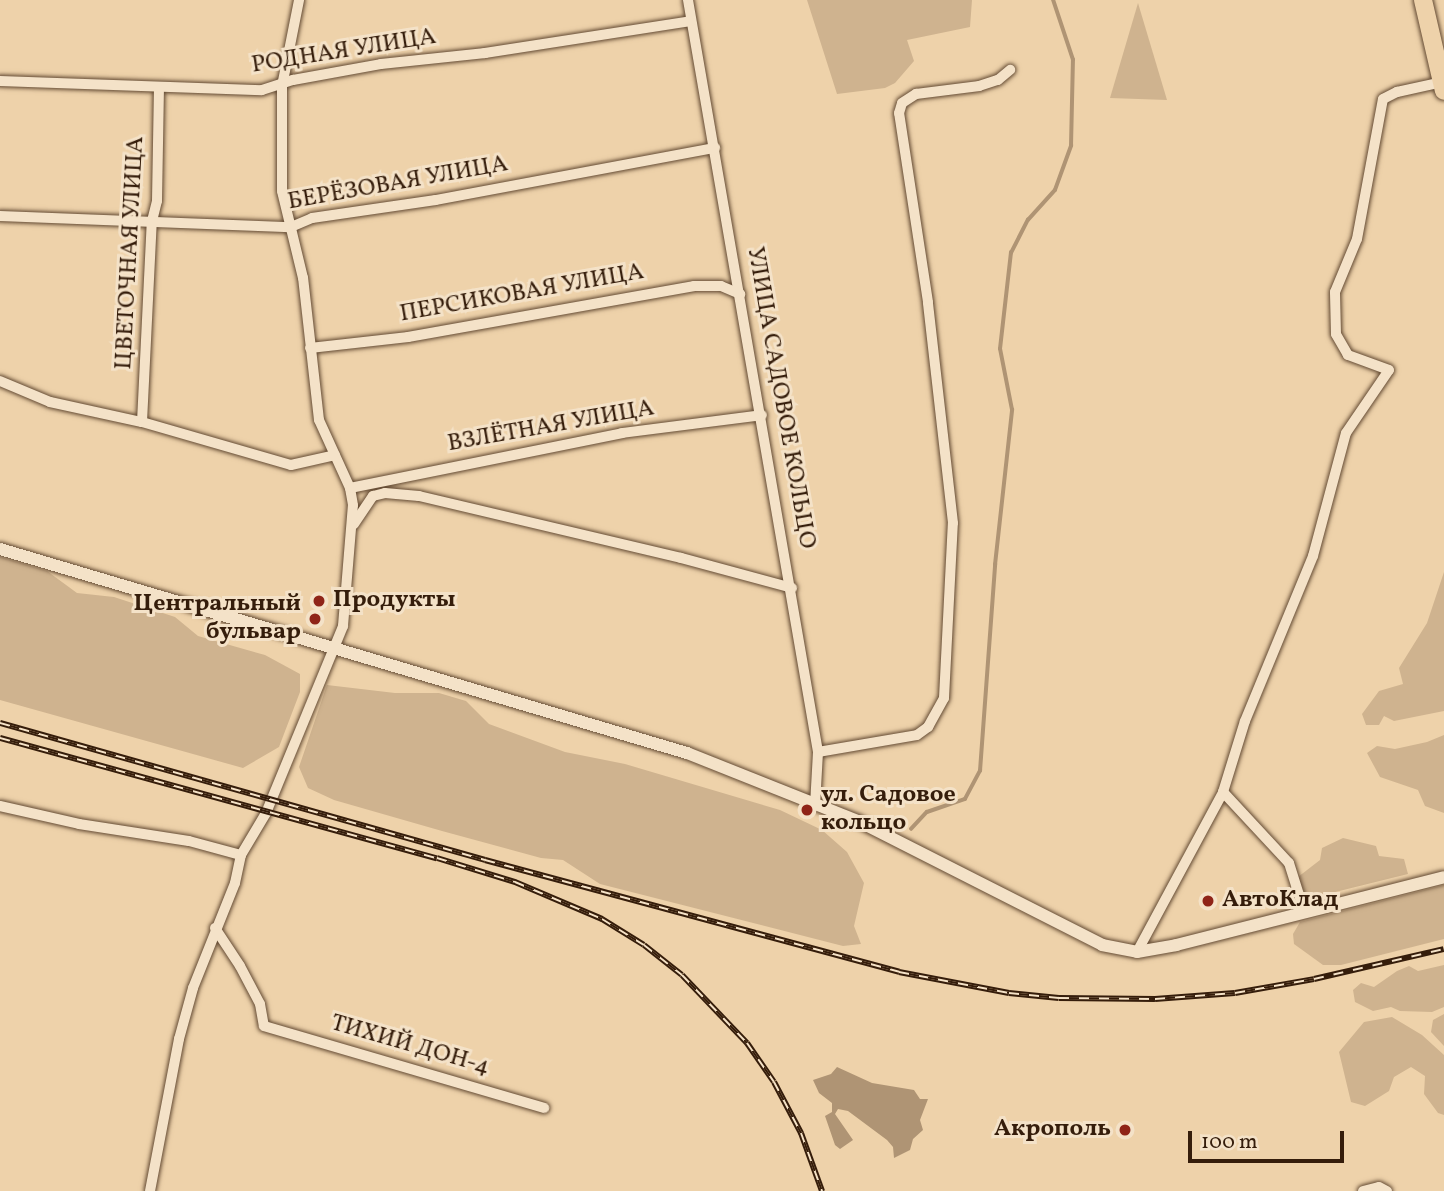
<!DOCTYPE html>
<html>
<head>
<meta charset="utf-8">
<style>
  body { margin:0 }
  #map { position:relative; width:1444px; height:1191px; overflow:hidden; background:#eed2aa; font-family:Vollkorn,serif }
  div>[style] { position:absolute }
  .green>* { inset:0; background:#cfb38f }
  .water>* { inset:0; background:#af9474 }
  .stream>* { height:3.5px; margin:-1.75px; padding:0 1.75px; transform-origin:1.75px; border-radius:1.75px; background:#af9474 }
  .roads { filter:drop-shadow(0 0 2px #634a33) drop-shadow(0 0 2px #634a33) }
  .minor>* { height:10px; margin:-5px; padding:0 5px; transform-origin:5px; border-radius:5px; background:#f4e2c8 }
  .tertiary>* { height:12px; margin:-6px; padding:0 6px; transform-origin:6px; border-radius:6px; background:#f4e2c8 }
  .trunk>* { height:18px; margin:-9px; padding:0 9px; transform-origin:9px; border-radius:9px; background:#eed2aa }
  .rail>* { height:6px; margin-top:-3px; transform-origin:0; background:repeating-linear-gradient(90deg,#f4e2c8 0 10px,#351d0b 0 20px); box-sizing:border-box; border-block:2px solid #351d0b }
  .dots>* { width:19px; height:19px; translate:-50% -50%; box-sizing:border-box; border:4px solid #f4e2c8; border-radius:50% }
  span { translate:-50% -50%; white-space:nowrap; text-align:center; line-height:1.15; -webkit-text-stroke:6px #f4e2c8; paint-order:stroke }
  .street-label { font-size:24px; color:#351d0b }
  .poi-label { font-size:24px; color:#351d0b; font-weight:700 }
  .left { translate:0 -50%; text-align:left }
  .right { translate:-100% -50%; text-align:right }
  .scale { position:absolute; left:1188px; top:1131px; width:156px; height:32px; box-sizing:border-box; border:4px solid #351d0b; border-top:0; padding-left:9px; font-size:21px; line-height:24px; white-space:nowrap; color:#351d0b; -webkit-text-stroke:5px #f4e2c8; paint-order:stroke }
</style>
</head>
<body>
<div id="map">
  <div class="green">
    <div style="clip-path:polygon(807px 0,972px 0,970px 27px,907px 40px,914px 61px,895px 83px,885px 88px,837px 94px)"></div>
    <div style="clip-path:polygon(1138px 3px,1167px 100px,1110px 98px)"></div>
    <div style="clip-path:polygon(0 557px,47px 571px,77px 593px,114px 597px,175px 617px,198px 636px,265px 655px,300px 674px,300px 692px,279px 747px,243px 768px,0 700px)"></div>
    <div style="clip-path:polygon(1444px 572px,1444px 711px,1394px 721px,1384px 716px,1379px 725px,1366px 725px,1362px 714px,1379px 691px,1403px 684px,1399px 668px,1427px 623px)"></div>
    <div style="clip-path:polygon(327px 685px,395px 693px,439px 693px,466px 701px,489px 724px,565px 752px,625px 764px,780px 810px,822px 830px,847px 852px,864px 883px,854px 926px,861px 944px,843px 946px,600px 884px,563px 860px,541px 858px,442px 831px,334px 800px,308px 788px,299px 767px)"></div>
    <div style="clip-path:polygon(1444px 735px,1444px 813px,1425px 806px,1418px 790px,1380px 777px,1367px 753px,1377px 746px,1395px 749px,1427px 742px)"></div>
    <div style="clip-path:polygon(1343px 838px,1376px 846px,1379px 856px,1404px 859px,1408px 874px,1307px 899px,1298px 877px,1320px 860px,1322px 848px)"></div>
    <div style="clip-path:polygon(1444px 885px,1444px 939px,1341px 965px,1323px 965px,1294px 944px,1293px 934px,1300px 922px)"></div>
    <div style="clip-path:polygon(1444px 965px,1444px 1007px,1432px 1012px,1400px 1011px,1391px 1007px,1373px 1011px,1355px 1002px,1353px 990px,1361px 983px,1374px 987px,1397px 971px,1409px 966px,1418px 971px)"></div>
    <div style="clip-path:polygon(1444px 1014px,1444px 1046px,1431px 1032px,1433px 1020px)"></div>
    <div style="clip-path:polygon(1392px 1017px,1422px 1035px,1444px 1055px,1444px 1115px,1438px 1113px,1424px 1094px,1425px 1076px,1411px 1067px,1394px 1077px,1389px 1091px,1365px 1106px,1351px 1102px,1339px 1052px,1364px 1022px)"></div>
  </div>
  <div class="water">
    <div style="clip-path:polygon(837px 1067px,872px 1083px,914px 1090px,920px 1099px,928px 1099px,920px 1120px,923px 1130px,913px 1139px,910px 1150px,894px 1158px,893px 1147px,887px 1140px,848px 1111px,838px 1109px,835px 1114px,853px 1140px,840px 1149px,835px 1145px,825px 1116px,832px 1112px,832px 1103px,819px 1093px,813px 1080px,831px 1074px)"></div>
  </div>
  <div class="stream">
    <div style="left:911px;top:829px;width:23px;rotate:-47deg"></div>
    <div style="left:927px;top:812px;width:40px;rotate:-18.9deg"></div>
    <div style="left:965px;top:799px;width:32px;rotate:-62deg"></div>
    <div style="left:980px;top:771px;width:207px;rotate:-85.8deg"></div>
    <div style="left:995px;top:565px;width:156px;rotate:-83.7deg"></div>
    <div style="left:1012px;top:410px;width:62px;rotate:-101.1deg"></div>
    <div style="left:1000px;top:349px;width:97px;rotate:-83.5deg"></div>
    <div style="left:1011px;top:253px;width:37px;rotate:-63deg"></div>
    <div style="left:1028px;top:220px;width:40px;rotate:-48deg"></div>
    <div style="left:1055px;top:190px;width:47px;rotate:-70deg"></div>
    <div style="left:1071px;top:146px;width:86px;rotate:-88.7deg"></div>
    <div style="left:1073px;top:60px;width:63px;rotate:-108.4deg"></div>
  </div>
  <div class="roads">
    <div class="minor">
      <div style="left:688px;top:0;width:763px;rotate:80.19deg"></div>
      <div style="left:818px;top:752px;width:53px;rotate:93.2deg"></div>
      <div style="left:0;top:81px;width:262px;rotate:2deg"></div>
      <div style="left:262px;top:90px;width:33px;rotate:-18deg"></div>
      <div style="left:293px;top:80px;width:89px;rotate:-10.3deg"></div>
      <div style="left:381px;top:64px;width:105px;rotate:-6deg"></div>
      <div style="left:485px;top:53px;width:208px;rotate:-8.8deg"></div>
      <div style="left:0;top:216px;width:291px;rotate:2.2deg"></div>
      <div style="left:291px;top:227px;width:23px;rotate:-23deg"></div>
      <div style="left:312px;top:218px;width:125px;rotate:-8.3deg"></div>
      <div style="left:436px;top:200px;width:284px;rotate:-10.6deg"></div>
      <div style="left:310px;top:348px;width:99px;rotate:-6.4deg"></div>
      <div style="left:408px;top:337px;width:291px;rotate:-10.1deg"></div>
      <div style="left:694px;top:286px;width:27px"></div>
      <div style="left:721px;top:286px;width:21px;rotate:23deg"></div>
      <div style="left:0;top:381px;width:54px;rotate:22.8deg"></div>
      <div style="left:50px;top:402px;width:94px;rotate:12.3deg"></div>
      <div style="left:142px;top:422px;width:155px;rotate:16.1deg"></div>
      <div style="left:291px;top:465px;width:45px;rotate:-12.8deg"></div>
      <div style="left:142px;top:422px;width:201px;rotate:-87.2deg"></div>
      <div style="left:152px;top:221px;width:21px;rotate:-76deg"></div>
      <div style="left:157px;top:201px;width:114px;rotate:-89deg"></div>
      <div style="left:350px;top:488px;width:278px;rotate:-11.4deg"></div>
      <div style="left:622px;top:433px;width:141px;rotate:-7.3deg"></div>
      <div style="left:354px;top:524px;width:34px;rotate:-56deg"></div>
      <div style="left:373px;top:496px;width:12px;rotate:-14deg"></div>
      <div style="left:385px;top:493px;width:34px;rotate:5deg"></div>
      <div style="left:419px;top:496px;width:269px;rotate:13.3deg"></div>
      <div style="left:681px;top:558px;width:115px;rotate:15.1deg"></div>
      <div style="left:818px;top:752px;width:100px;rotate:-9.7deg"></div>
      <div style="left:917px;top:735px;width:14px;rotate:-36deg"></div>
      <div style="left:928px;top:727px;width:33px;rotate:-61deg"></div>
      <div style="left:944px;top:698px;width:175px;rotate:-87.1deg"></div>
      <div style="left:953px;top:523px;width:222px;rotate:-96.5deg"></div>
      <div style="left:928px;top:302px;width:191px;rotate:-98.7deg"></div>
      <div style="left:899px;top:113px;width:10px;rotate:-73deg"></div>
      <div style="left:902px;top:103px;width:17px;rotate:-33deg"></div>
      <div style="left:916px;top:94px;width:64px;rotate:-7.2deg"></div>
      <div style="left:979px;top:86px;width:20px;rotate:-18deg"></div>
      <div style="left:998px;top:80px;width:16px;rotate:-40deg"></div>
      <div style="left:1223px;top:792px;width:97px;rotate:47.1deg"></div>
      <div style="left:1289px;top:863px;width:50px;rotate:72.6deg"></div>
      <div style="left:0;top:806px;width:81px;rotate:12.8deg"></div>
      <div style="left:79px;top:824px;width:111px;rotate:8.8deg"></div>
      <div style="left:189px;top:841px;width:54px;rotate:15.1deg"></div>
      <div style="left:215px;top:928px;width:45px;rotate:56.7deg"></div>
      <div style="left:240px;top:966px;width:43px;rotate:62.2deg"></div>
      <div style="left:260px;top:1004px;width:22px;rotate:80deg"></div>
      <div style="left:264px;top:1026px;width:292px;rotate:16.3deg"></div>
      <div style="left:1137px;top:952px;width:182px;rotate:-61.7deg"></div>
      <div style="left:1223px;top:792px;width:74px;rotate:-72.8deg"></div>
      <div style="left:1245px;top:721px;width:178px;rotate:-67.6deg"></div>
      <div style="left:1313px;top:556px;width:127px;rotate:-75deg"></div>
      <div style="left:1346px;top:433px;width:76px;rotate:-55.7deg"></div>
      <div style="left:1389px;top:370px;width:44px;rotate:-159.9deg"></div>
      <div style="left:1348px;top:355px;width:24px;rotate:-120deg"></div>
      <div style="left:1336px;top:334px;width:42px;rotate:-91.4deg"></div>
      <div style="left:1335px;top:292px;width:57px;rotate:-67.5deg"></div>
      <div style="left:1357px;top:239px;width:142px;rotate:-79.5deg"></div>
      <div style="left:1383px;top:99px;width:16px;rotate:-27deg"></div>
      <div style="left:1397px;top:92px;width:46px;rotate:-12.5deg"></div>
      <div style="left:150px;top:1191px;width:155px;rotate:-79.2deg"></div>
      <div style="left:179px;top:1039px;width:53px;rotate:-74.6deg"></div>
      <div style="left:193px;top:988px;width:113px;rotate:-68.2deg"></div>
      <div style="left:235px;top:883px;width:29px;rotate:-78deg"></div>
      <div style="left:241px;top:855px;width:49px;rotate:-59.2deg"></div>
      <div style="left:266px;top:813px;width:202px;rotate:-67.6deg"></div>
      <div style="left:343px;top:626px;width:121px;rotate:-85.3deg"></div>
      <div style="left:353px;top:505px;width:17px;rotate:-100deg"></div>
      <div style="left:350px;top:488px;width:75px;rotate:-114.5deg"></div>
      <div style="left:319px;top:420px;width:143px;rotate:-96.4deg"></div>
      <div style="left:303px;top:278px;width:89px;rotate:-103.6deg"></div>
      <div style="left:282px;top:191px;width:105px;rotate:-90deg"></div>
      <div style="left:282px;top:86px;width:88px;rotate:-78.8deg"></div>
      <div style="left:1363px;top:1191px;width:16px;rotate:-14deg"></div>
      <div style="left:1379px;top:1187px;width:9px;rotate:27deg"></div>
    </div>
    <div class="tertiary">
      <div style="left:0;top:549px;width:717px;rotate:16.54deg"></div>
      <div style="left:687px;top:753px;width:184px;rotate:21.7deg"></div>
      <div style="left:858px;top:821px;width:274px;rotate:26.9deg"></div>
      <div style="left:1102px;top:945px;width:36px;rotate:11deg"></div>
      <div style="left:1137px;top:952px;width:40px;rotate:-10deg"></div>
      <div style="left:1176px;top:945px;width:276px;rotate:-14.2deg"></div>
    </div>
    <div class="trunk">
      <div style="left:1423px;top:0;width:93px;rotate:77deg"></div>
    </div>
  </div>
  <div class="rail">
    <div style="left:0;top:723px;width:504px;rotate:15.77deg"></div>
    <div style="left:485px;top:860px;width:429px;rotate:15.1deg"></div>
    <div style="left:899px;top:972px;width:112px;rotate:10.8deg"></div>
    <div style="left:1009px;top:993px;width:50px;rotate:5.7deg"></div>
    <div style="left:1059px;top:998px;width:96px;rotate:0.6deg"></div>
    <div style="left:1155px;top:999px;width:80px;rotate:-4.3deg"></div>
    <div style="left:1235px;top:993px;width:80px;rotate:-10deg"></div>
    <div style="left:1314px;top:979px;width:133px;rotate:-13deg"></div>
    <div style="left:0;top:738px;width:453px;rotate:15.4deg"></div>
    <div style="left:437px;top:858px;width:82px;rotate:17.1deg"></div>
    <div style="left:515px;top:882px;width:95px;rotate:23deg"></div>
    <div style="left:602px;top:919px;width:49px;rotate:31.8deg"></div>
    <div style="left:644px;top:945px;width:48px;rotate:38.3deg"></div>
    <div style="left:682px;top:975px;width:94px;rotate:46.3deg"></div>
    <div style="left:747px;top:1043px;width:47px;rotate:55.3deg"></div>
    <div style="left:774px;top:1082px;width:58px;rotate:62.1deg"></div>
    <div style="left:801px;top:1133px;width:62px;rotate:70.1deg"></div>
  </div>
  <div class="dots">
    <div style="left:319px;top:601px;background:#8f2418"></div>
    <div style="left:315px;top:619px;background:#8f2418"></div>
    <div style="left:807px;top:810px;background:#8f2418"></div>
    <div style="left:1208px;top:901px;background:#8f2418"></div>
    <div style="left:1125px;top:1130px;background:#8f2418"></div>
  </div>
  <div class="street-label">
    <span style="left:344px;top:52px;rotate:-9deg">РОДНАЯ УЛИЦА</span>
    <span style="left:398px;top:184px;rotate:-10deg">БЕРЁЗОВАЯ УЛИЦА</span>
    <span style="left:131px;top:253px;rotate:-87deg">ЦВЕТОЧНАЯ УЛИЦА</span>
    <span style="left:522px;top:294px;rotate:-10deg">ПЕРСИКОВАЯ УЛИЦА</span>
    <span style="left:780px;top:398px;rotate:80deg">УЛИЦА САДОВОЕ КОЛЬЦО</span>
    <span style="left:551px;top:427px;rotate:-10deg">ВЗЛЁТНАЯ УЛИЦА</span>
    <span style="left:410px;top:1046px;rotate:16deg">ТИХИЙ ДОН-4</span>
  </div>
  <div class="poi-label">
    <span class="left" style="left:333px;top:601px">Продукты</span>
    <span class="right" style="left:301px;top:619px">Центральный<br>бульвар</span>
    <span class="left" style="left:821px;top:810px">ул. Садовое<br>кольцо</span>
    <span class="left" style="left:1222px;top:901px">АвтоКлад</span>
    <span class="right" style="left:1111px;top:1130px">Акрополь</span>
  </div>
  <div class="scale">100 m</div>
</div>
</body>
</html>
